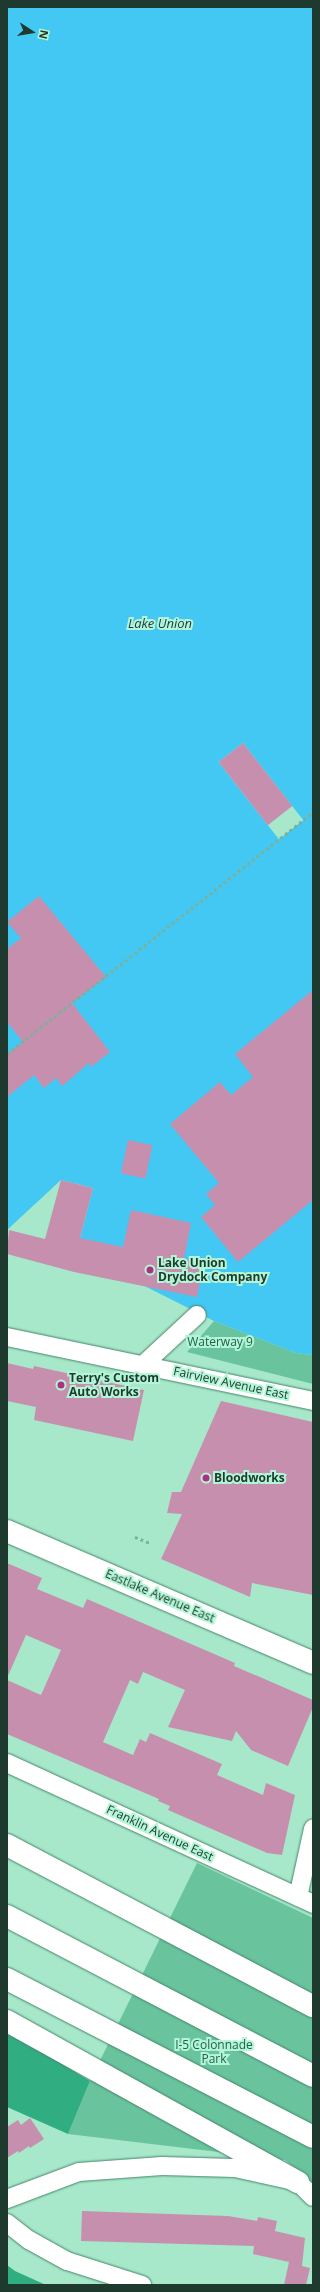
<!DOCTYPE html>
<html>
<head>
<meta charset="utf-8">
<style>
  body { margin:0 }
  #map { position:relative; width:320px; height:2292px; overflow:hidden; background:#a7e8ca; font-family:"Open Sans",sans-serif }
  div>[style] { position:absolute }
  .green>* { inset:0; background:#69c49e }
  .forest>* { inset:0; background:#30ae82 }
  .water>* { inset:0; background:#43c7f3 }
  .pier>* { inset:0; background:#a7e8ca; transform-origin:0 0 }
  .building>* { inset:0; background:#c78fae; transform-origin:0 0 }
  .path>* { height:2.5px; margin-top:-1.25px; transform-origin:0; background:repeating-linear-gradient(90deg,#7cb199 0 3px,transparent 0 6px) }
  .roads { filter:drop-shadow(0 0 1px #46856a) drop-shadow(0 0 1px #46856a) }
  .minor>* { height:18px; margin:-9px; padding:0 9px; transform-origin:9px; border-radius:9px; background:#fff }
  .major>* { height:22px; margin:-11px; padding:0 11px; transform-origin:11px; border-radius:11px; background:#fff }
  .highway>* { height:22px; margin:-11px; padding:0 11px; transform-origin:11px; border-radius:11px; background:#fff }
  .dots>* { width:11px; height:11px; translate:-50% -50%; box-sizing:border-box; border:2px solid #b3f5d7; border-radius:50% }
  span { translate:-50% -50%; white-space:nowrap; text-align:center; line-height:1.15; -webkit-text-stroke:4px #b3f5d7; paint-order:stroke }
  .poi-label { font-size:12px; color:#1e392d; font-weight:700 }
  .left { translate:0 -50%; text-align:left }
  .park-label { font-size:12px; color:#236149 }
  .street-label { font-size:12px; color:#1e392d }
  .water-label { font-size:13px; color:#1d3943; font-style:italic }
  .frame { position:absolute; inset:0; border:8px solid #1e392d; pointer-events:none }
  .north { position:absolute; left:12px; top:12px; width:40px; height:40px; -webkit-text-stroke:3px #b3f5d7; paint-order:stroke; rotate:102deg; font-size:11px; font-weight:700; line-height:16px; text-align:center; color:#1e392d }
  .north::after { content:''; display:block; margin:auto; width:14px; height:18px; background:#1e392d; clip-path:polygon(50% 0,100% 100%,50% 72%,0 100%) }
</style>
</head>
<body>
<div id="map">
  <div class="green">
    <div style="clip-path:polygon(214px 1321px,296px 1353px,313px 1355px,313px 1384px,187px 1352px)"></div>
    <div style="clip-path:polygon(197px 1863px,313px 1918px,313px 2183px,285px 2160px,68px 2134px,90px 2081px)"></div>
  </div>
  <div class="forest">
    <div style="clip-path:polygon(7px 2031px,90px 2081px,68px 2134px,7px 2107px)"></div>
    <div style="clip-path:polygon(7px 2265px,15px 2271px,46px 2285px,7px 2285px)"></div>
  </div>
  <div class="water">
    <div style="clip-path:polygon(7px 7px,313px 7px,313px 1355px,296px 1353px,214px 1321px,99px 1263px,7px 1238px)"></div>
  </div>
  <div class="pier">
    <div style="left:243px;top:743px;width:98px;height:31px;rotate:52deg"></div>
    <div style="clip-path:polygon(61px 1180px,93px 1188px,75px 1257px,7px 1238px,7px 1230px)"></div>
  </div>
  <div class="building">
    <div style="left:243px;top:743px;width:80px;height:31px;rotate:52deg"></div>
    <div style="clip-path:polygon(39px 896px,106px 977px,72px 1003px,110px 1052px,91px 1067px,89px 1063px,62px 1086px,56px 1078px,44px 1088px,34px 1075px,7px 1097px,7px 1054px,23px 1042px,7px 1022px,7px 949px,21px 938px,7px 922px)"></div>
    <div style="clip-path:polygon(313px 990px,313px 1200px,238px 1262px,201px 1217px,215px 1205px,206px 1194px,219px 1183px,170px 1124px,220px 1082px,231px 1095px,253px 1077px,235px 1054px)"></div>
    <div style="left:128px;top:1140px;width:25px;height:34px;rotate:12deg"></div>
    <div style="clip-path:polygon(61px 1180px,93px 1188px,80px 1238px,123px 1247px,131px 1210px,191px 1223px,184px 1259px,204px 1263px,197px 1297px,74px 1272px,7px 1254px,9px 1230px,45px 1239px)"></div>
    <div style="clip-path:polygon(7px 1363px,33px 1369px,34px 1366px,144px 1390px,133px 1441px,34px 1420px,36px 1407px,7px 1401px)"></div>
    <div style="clip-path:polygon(221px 1401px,313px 1422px,313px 1595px,252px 1583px,250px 1597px,161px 1559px,182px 1514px,167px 1513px,172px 1492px,181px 1492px)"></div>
    <div style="clip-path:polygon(7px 1563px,42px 1578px,37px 1589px,83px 1608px,87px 1599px,235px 1663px,234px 1666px,313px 1700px,313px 1707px,288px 1766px,251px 1750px,236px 1731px,232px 1741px,168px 1727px,185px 1690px,143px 1672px,138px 1684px,130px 1680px,103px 1742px,133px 1755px,140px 1739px,146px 1742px,150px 1733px,222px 1764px,217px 1775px,263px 1795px,266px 1783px,295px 1795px,282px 1855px,267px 1853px,168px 1810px,170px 1806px,158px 1801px,159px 1799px,7px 1734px,7px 1680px,41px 1695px,61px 1650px,26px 1635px,7px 1678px)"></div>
    <div style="clip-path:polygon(30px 2118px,44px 2139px,30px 2148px,29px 2146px,19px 2153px,18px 2151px,7px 2158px,7px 2127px,18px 2120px,21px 2125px)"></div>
    <div style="clip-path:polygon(82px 2211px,228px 2216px,257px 2221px,258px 2217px,277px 2221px,275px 2231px,305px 2238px,302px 2266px,310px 2268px,306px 2285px,284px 2285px,289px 2262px,253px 2254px,254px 2246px,81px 2241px)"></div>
  </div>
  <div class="path">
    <div style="left:7px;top:1054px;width:390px;rotate:-38.3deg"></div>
    <div style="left:135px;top:1537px;width:16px;rotate:22deg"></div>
  </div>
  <div class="roads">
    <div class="minor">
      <div style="left:7px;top:1337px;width:313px;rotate:11.8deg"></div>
      <div style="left:144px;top:1364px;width:72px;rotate:-42.8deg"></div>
      <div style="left:7px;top:1763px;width:337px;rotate:24.7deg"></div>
      <div style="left:298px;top:1897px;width:70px;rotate:-77.6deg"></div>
      <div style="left:7px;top:2199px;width:77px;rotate:-20.6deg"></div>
      <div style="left:79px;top:2172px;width:83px;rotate:-4.1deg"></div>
      <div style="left:162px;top:2166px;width:73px;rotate:1.6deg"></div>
      <div style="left:235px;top:2168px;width:65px;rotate:12.5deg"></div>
      <div style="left:298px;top:2182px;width:21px;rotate:45deg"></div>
      <div style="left:7px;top:2223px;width:28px;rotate:38deg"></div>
      <div style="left:29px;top:2240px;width:43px;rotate:28.9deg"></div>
      <div style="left:67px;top:2261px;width:79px;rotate:17.7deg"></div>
    </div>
    <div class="major">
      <div style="left:7px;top:1531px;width:333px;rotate:23.3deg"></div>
    </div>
    <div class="highway">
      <div style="left:7px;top:1845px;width:346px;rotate:27.8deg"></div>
      <div style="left:7px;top:1916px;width:345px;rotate:27.6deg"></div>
      <div style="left:7px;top:1979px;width:344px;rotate:27.3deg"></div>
      <div style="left:7px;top:2021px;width:333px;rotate:29deg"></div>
    </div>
  </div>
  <div class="dots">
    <div style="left:150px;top:1270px;background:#ad3183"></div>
    <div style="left:61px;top:1385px;background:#ad3183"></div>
    <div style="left:206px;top:1478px;background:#ad3183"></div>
  </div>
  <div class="poi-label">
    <span class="left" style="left:158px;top:1270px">Lake Union<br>Drydock Company</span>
    <span class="left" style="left:69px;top:1385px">Terry's Custom<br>Auto Works</span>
    <span class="left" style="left:214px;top:1478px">Bloodworks</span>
  </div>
  <div class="park-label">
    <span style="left:220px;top:1342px">Waterway 9</span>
    <span style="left:214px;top:2052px">I-5 Colonnade<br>Park</span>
  </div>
  <div class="street-label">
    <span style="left:231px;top:1383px;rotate:12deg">Fairview Avenue East</span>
    <span style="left:160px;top:1596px;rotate:23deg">Eastlake Avenue East</span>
    <span style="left:160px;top:1833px;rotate:25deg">Franklin Avenue East</span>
  </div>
  <div class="water-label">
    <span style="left:160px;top:623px">Lake Union</span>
  </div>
  <div class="frame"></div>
  <div class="north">N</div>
</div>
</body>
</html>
